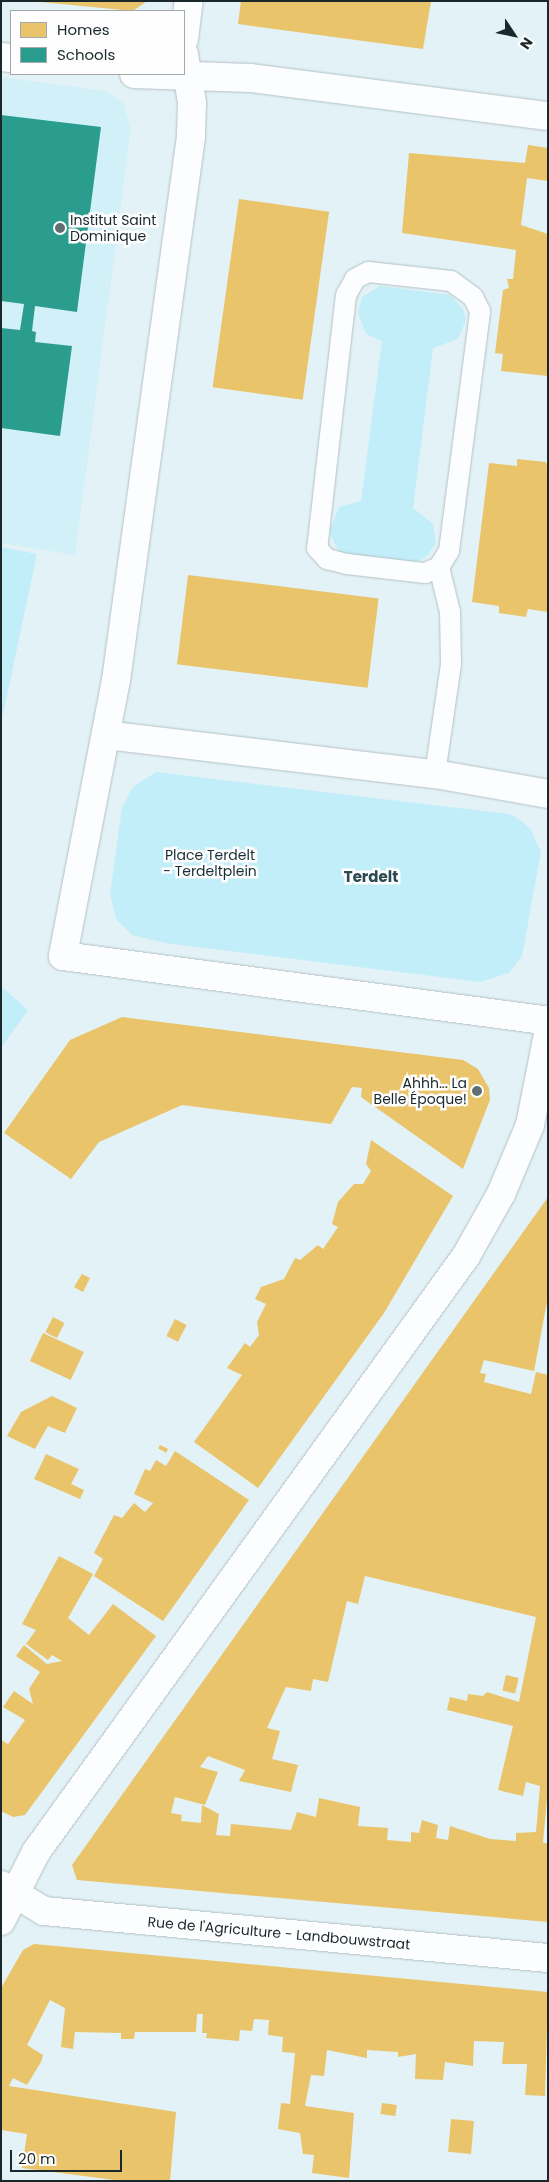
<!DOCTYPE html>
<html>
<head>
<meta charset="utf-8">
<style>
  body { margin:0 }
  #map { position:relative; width:549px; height:2182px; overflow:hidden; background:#e3f2f6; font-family:Poppins,sans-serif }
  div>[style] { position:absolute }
  .built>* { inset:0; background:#d1f0f8 }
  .green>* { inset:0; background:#c2eef9 }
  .homes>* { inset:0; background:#e9c46a; transform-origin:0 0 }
  .schools>* { inset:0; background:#2a9d8f }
  .roads { filter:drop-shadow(0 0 1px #b4c1c4) drop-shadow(0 0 1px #b4c1c4) }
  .service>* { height:20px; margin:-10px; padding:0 10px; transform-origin:10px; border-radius:10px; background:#fbfdfe }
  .minor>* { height:28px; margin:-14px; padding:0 14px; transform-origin:14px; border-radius:14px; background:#fbfdfe }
  .dots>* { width:14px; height:14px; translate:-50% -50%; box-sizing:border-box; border:2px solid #fefefe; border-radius:50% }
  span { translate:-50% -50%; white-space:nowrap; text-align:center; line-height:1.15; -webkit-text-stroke:5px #fefefe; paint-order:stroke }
  .poi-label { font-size:14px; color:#1a282b }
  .left { translate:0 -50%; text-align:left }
  .right { translate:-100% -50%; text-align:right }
  .park-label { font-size:14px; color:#172e33 }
  .street-label { font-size:14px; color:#1a282b }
  .neighbourhood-label { font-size:15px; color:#2a4950; font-weight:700 }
  .frame { position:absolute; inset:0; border:2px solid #1a282b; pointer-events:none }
  .legend { position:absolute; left:10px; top:10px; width:175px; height:65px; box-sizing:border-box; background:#fefefe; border:1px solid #a3a8aa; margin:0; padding:6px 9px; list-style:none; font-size:15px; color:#1a282b }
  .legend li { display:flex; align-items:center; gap:10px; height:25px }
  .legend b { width:25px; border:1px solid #a3a8aa }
  .north { position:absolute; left:489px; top:10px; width:50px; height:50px; -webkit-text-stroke:4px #fefefe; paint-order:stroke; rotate:124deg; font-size:14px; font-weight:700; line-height:20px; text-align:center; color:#1a282b }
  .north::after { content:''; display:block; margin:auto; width:18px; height:22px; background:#1a282b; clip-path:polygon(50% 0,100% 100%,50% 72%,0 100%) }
  .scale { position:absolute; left:10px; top:2150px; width:112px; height:22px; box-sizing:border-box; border:2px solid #1a282b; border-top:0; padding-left:6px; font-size:15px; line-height:18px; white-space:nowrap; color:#1a282b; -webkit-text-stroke:4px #fefefe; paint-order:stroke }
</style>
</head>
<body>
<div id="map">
  <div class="built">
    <div style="clip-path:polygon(1px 77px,105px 91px,123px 103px,131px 128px,75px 555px,1px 543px)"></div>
  </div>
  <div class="green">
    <div style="clip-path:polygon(380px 286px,450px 295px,463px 309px,466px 320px,458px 339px,433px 348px,413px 508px,433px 524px,436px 543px,427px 556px,413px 564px,348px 556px,338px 550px,329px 532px,339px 507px,361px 501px,382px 341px,366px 334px,358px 313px,362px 297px)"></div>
    <div style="clip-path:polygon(1px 547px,37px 554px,1px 724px)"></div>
    <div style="clip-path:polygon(156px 772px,509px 814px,519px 819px,531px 830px,541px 852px,522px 956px,509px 973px,480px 982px,165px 943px,132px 935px,116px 919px,110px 894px,122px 807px,133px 787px)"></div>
    <div style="clip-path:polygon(1px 986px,28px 1010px,1px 1048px)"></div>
  </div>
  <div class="homes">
    <div style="clip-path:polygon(31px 1px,147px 1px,133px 11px)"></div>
    <div style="clip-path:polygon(241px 1px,431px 1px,423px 49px,238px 24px)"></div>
    <div style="clip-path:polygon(528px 145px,548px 148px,548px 181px,527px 178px,521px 225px,548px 234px,548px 376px,501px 371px,503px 354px,495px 353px,503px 290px,509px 288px,507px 279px,513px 279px,516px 250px,402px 233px,409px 153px,525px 163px)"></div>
    <div style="left:239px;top:199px;width:91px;height:190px;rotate:8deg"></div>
    <div style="clip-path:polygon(517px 459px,546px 462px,548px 470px,548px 612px,528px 609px,526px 617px,499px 613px,499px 606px,472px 602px,489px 463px,517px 466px)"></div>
    <div style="left:188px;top:575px;width:192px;height:90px;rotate:7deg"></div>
    <div style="clip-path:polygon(122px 1017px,463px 1060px,478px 1069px,489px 1088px,490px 1100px,463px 1169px,361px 1097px,362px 1088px,352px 1087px,331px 1124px,182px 1105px,99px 1142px,71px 1179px,4px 1133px,70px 1040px)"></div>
    <div style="clip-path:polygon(371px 1140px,453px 1196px,384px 1313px,258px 1488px,194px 1442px,242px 1375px,227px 1368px,245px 1343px,250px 1347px,259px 1335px,257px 1322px,266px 1304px,255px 1299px,261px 1287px,284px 1279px,295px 1258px,300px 1260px,318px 1245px,323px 1249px,338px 1227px,332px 1224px,338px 1202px,354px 1184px,363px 1184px,371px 1171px,366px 1164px)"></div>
    <div style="clip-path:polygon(evenodd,548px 1197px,548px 1296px,534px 1371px,484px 1360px,480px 1373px,486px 1374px,484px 1382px,531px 1394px,536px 1372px,548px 1375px,548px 1787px,543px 1843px,548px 1843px,548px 1922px,77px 1880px,72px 1865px,548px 1197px,365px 1576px,536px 1617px,519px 1702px,487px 1692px,483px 1696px,468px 1694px,467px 1701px,450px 1697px,447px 1710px,513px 1726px,498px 1790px,523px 1796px,526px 1782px,540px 1786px,536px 1832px,516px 1833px,516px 1841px,490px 1839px,450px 1826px,448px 1840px,436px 1838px,438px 1825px,422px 1820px,419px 1833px,411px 1832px,411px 1842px,387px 1840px,388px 1828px,358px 1826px,360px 1807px,319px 1798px,316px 1817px,297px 1812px,291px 1830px,231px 1824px,230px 1836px,216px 1835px,219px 1814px,202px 1805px,201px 1823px,181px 1821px,182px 1815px,171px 1813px,175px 1797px,205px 1805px,218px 1772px,200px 1767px,208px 1756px,245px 1770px,239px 1781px,291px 1792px,298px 1765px,272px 1759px,280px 1731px,267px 1728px,286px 1687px,311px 1691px,313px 1679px,328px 1682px,347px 1601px,358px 1604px,365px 1576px)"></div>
    <div style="clip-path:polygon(82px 1274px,90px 1278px,83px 1292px,74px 1287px)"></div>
    <div style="left:53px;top:1317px;width:13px;height:17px;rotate:27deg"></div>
    <div style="left:175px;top:1319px;width:13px;height:19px;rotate:27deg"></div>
    <div style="left:43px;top:1333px;width:45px;height:31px;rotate:25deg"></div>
    <div style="clip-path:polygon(52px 1396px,77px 1408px,65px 1433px,48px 1426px,35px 1449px,7px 1436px,21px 1412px)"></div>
    <div style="left:160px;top:1445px;width:9px;height:4px;rotate:27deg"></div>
    <div style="clip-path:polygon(175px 1451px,249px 1500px,163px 1621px,94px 1576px,103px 1559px,94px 1553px,114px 1515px,122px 1518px,134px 1503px,145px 1512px,153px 1503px,134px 1494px,145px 1469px,150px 1471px,156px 1460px,166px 1466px)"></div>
    <div style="clip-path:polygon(46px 1454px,79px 1469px,71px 1484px,84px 1490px,80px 1499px,34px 1479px)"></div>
    <div style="clip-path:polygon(59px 1556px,93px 1574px,68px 1618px,89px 1635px,113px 1604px,156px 1636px,25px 1815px,13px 1817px,1px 1811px,1px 1740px,8px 1744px,25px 1720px,3px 1707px,14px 1691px,33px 1704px,29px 1689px,40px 1672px,16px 1656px,24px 1645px,47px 1664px,62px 1661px,52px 1655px,48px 1660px,26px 1644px,36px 1630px,22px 1624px)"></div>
    <div style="left:506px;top:1675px;width:13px;height:16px;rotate:13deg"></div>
    <div style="clip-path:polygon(34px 1944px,548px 1992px,545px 2096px,525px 2095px,527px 2064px,502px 2064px,504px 2042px,474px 2041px,473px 2066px,445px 2062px,443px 2080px,415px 2079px,416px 2054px,398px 2057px,398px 2052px,367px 2050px,367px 2058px,327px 2050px,324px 2076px,311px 2075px,305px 2106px,354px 2113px,349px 2178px,312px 2173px,314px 2155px,303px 2154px,300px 2133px,278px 2129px,281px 2103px,290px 2104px,295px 2053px,282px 2052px,283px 2037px,268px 2035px,269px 2020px,254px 2019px,252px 2031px,240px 2030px,239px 2041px,206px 2038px,207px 2033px,202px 2033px,203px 2014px,197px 2014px,196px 2032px,135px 2032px,134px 2039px,121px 2039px,121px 2033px,75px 2032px,73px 2049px,61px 2047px,65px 2008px,50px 2000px,27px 2045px,43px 2055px,41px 2062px,27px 2085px,13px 2078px,9px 2086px,176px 2112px,170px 2181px,122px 2181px,22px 2168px,27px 2134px,1px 2130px,1px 1988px,23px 1950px)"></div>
    <div style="left:382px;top:2103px;width:15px;height:11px;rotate:8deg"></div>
    <div style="left:451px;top:2119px;width:23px;height:33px;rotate:5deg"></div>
  </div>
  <div class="schools">
    <div style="clip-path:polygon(1px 115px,101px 127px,77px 312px,35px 306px,32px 331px,36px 332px,35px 342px,72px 346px,60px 436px,1px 428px,1px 328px,20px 330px,24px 304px,1px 301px)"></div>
  </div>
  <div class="roads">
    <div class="service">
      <div style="left:435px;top:774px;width:111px;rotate:-81.7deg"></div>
      <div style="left:451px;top:664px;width:52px;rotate:-91.1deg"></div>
      <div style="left:450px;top:612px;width:46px;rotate:-103.7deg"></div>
      <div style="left:439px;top:567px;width:19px;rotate:-58deg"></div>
      <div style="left:449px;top:551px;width:242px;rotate:-82.6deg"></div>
      <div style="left:480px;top:311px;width:16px;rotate:-117deg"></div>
      <div style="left:473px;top:297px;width:27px;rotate:-144deg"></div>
      <div style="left:451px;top:281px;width:83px;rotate:-173.8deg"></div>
      <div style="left:368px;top:272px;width:15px;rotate:152deg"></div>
      <div style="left:355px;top:279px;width:18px;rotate:119deg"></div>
      <div style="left:346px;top:295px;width:255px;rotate:96.5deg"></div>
      <div style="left:317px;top:548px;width:15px;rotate:48deg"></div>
      <div style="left:327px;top:559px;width:21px;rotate:14deg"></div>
      <div style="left:347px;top:564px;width:79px;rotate:6.6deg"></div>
      <div style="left:425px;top:573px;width:15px;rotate:-23deg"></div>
    </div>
    <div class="minor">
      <div style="left:184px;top:39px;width:38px;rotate:-83deg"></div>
      <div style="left:184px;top:54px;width:50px;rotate:80.7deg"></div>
      <div style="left:192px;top:103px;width:34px;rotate:92deg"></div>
      <div style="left:191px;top:137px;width:548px;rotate:97.86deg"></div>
      <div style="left:116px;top:680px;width:281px;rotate:100.9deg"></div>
      <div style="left:63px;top:956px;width:489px;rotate:7.6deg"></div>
      <div style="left:1px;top:57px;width:10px;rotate:6deg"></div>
      <div style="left:134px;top:74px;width:116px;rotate:2deg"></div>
      <div style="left:250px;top:78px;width:300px;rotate:7.3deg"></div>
      <div style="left:106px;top:735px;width:331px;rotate:6.8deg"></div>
      <div style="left:435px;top:774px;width:115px;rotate:10deg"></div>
      <div style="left:1px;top:1885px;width:50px;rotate:31.2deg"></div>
      <div style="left:44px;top:1911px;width:506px;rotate:5.33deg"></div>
      <div style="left:1px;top:1921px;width:77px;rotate:-63.1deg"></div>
      <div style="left:36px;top:1852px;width:735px;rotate:-54.19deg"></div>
      <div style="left:466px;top:1256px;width:71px;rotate:-60.6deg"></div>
      <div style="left:501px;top:1194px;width:75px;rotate:-67.2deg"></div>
      <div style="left:530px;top:1125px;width:93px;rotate:-78.8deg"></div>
    </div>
  </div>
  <div class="dots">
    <div style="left:60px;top:228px;background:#606f72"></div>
    <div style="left:477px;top:1091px;background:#606f72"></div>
  </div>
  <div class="poi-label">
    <span class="left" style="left:70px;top:228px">Institut Saint<br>Dominique</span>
    <span class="right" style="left:467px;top:1091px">Ahhh... La<br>Belle Époque!</span>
  </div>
  <div class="park-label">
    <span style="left:210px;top:863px">Place Terdelt<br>- Terdeltplein</span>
  </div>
  <div class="street-label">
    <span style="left:279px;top:1933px;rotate:5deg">Rue de l'Agriculture - Landbouwstraat</span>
  </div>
  <div class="neighbourhood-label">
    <span style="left:371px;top:877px">Terdelt</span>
  </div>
  <div class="frame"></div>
  <ul class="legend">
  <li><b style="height:14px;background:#e9c46a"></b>Homes</li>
  <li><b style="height:14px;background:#2a9d8f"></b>Schools</li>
  </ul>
  <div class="north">N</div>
  <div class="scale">20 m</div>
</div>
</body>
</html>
